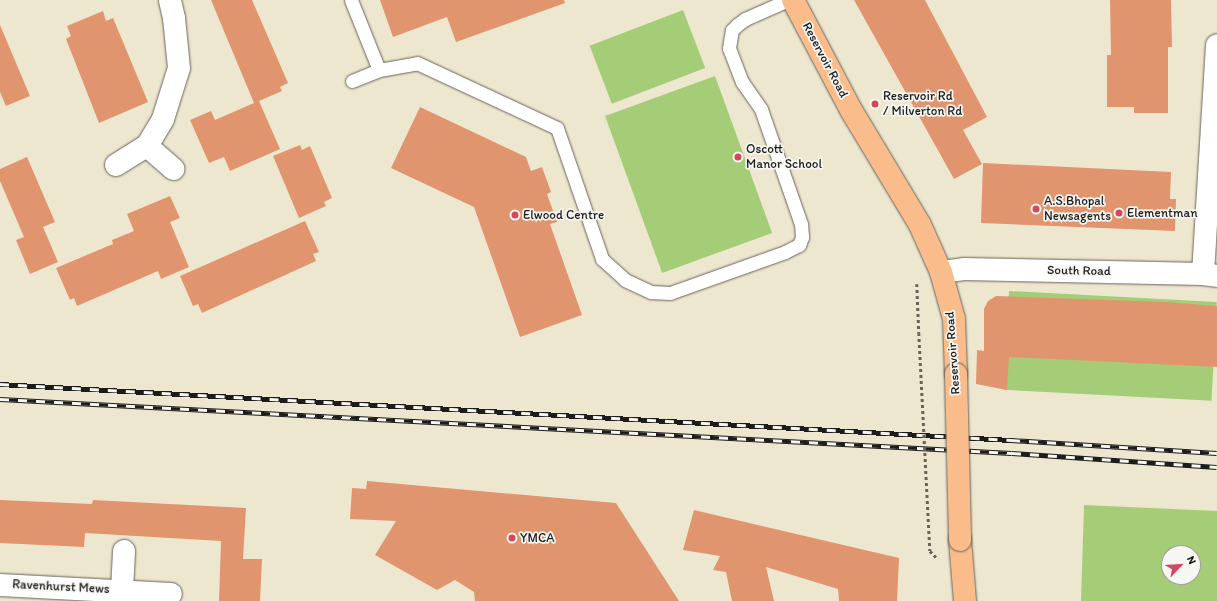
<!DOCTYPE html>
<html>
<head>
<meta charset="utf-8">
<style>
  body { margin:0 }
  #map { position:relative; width:1217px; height:601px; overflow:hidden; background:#eee7cf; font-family:Itim,sans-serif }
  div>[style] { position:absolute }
  .green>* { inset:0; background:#a5cd78; transform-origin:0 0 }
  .building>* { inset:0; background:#e1956e }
  .path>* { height:2.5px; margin-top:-1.25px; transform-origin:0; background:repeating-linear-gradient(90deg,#66635b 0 3px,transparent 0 6px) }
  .roads { filter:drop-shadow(0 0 1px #66635b) drop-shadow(0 0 1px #66635b) }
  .service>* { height:13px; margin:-6.5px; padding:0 6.5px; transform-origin:6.5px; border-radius:6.5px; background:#fff }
  .minor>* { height:22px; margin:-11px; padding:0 11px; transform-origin:11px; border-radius:11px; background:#fff }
  .primary>* { height:22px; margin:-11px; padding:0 11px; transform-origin:11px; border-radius:11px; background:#f9bc8a }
  .rail>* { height:4.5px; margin-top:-2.25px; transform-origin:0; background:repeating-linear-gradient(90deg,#f6f6f2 0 9px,#1c1c1c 0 18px); box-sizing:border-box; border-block:1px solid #1c1c1c }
  .path-bridge>* { height:2.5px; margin-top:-1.25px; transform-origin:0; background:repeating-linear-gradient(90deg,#66635b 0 3px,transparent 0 6px) }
  .bridges { filter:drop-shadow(0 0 1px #66635b) drop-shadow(0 0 1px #66635b) }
  .primary-bridge>* { height:22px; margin:-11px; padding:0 11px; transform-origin:11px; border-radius:11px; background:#f9bc8a }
  .dots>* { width:11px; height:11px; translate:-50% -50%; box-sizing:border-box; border:2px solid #f6f6f2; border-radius:50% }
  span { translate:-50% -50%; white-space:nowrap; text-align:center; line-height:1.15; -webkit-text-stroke:3.5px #f6f6f2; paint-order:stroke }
  .street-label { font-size:13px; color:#1c1c1c }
  .poi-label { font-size:13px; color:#1c1c1c }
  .left { translate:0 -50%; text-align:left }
  .north { position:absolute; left:1161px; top:545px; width:40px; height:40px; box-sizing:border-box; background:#f6f6f2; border:1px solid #9f9f9c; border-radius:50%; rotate:65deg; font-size:11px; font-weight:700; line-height:16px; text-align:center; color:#1c1c1c }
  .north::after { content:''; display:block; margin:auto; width:14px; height:18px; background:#d1495b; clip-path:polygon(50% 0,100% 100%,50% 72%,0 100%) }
</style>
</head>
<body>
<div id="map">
  <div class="green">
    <div style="left:683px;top:10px;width:62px;height:100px;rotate:69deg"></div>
    <div style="left:715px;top:76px;width:167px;height:117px;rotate:70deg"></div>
    <div style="left:1009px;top:291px;width:208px;height:99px;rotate:3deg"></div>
    <div style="clip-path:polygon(evenodd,1084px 505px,1217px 511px,1217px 601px,1081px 601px,1084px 505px,1169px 553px,1193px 553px,1193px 577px,1169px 577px,1169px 553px)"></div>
  </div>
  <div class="building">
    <div style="clip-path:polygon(211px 0,252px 0,288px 83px,280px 87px,282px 91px,259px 101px,280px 149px,230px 171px,224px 157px,209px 163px,190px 120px,211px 111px,215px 120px,254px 103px)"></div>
    <div style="clip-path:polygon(380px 0,564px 0,565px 3px,456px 42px,447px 17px,393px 37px)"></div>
    <div style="clip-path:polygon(854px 0,925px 0,987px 117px,963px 130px,982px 164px,954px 179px)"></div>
    <div style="clip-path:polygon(1110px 0,1171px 0,1172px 47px,1168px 47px,1168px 113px,1134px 113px,1134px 107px,1107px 107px,1107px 55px,1111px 55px)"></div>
    <div style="clip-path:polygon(103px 11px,106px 21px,113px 18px,148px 102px,99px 123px,66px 39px,71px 36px,67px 26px)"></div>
    <div style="clip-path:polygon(0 25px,30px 96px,6px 106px,0 92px)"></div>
    <div style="clip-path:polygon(420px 107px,526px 157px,531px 171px,542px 167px,551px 192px,547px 194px,557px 222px,550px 224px,582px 315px,520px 337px,474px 207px,391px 168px)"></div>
    <div style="clip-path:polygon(300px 145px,302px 150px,310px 146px,332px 198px,324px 202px,326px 206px,299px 218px,273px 156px)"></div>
    <div style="clip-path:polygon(27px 157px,55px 222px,43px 227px,58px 262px,30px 274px,16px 240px,24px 237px,0 181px,0 169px)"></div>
    <div style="clip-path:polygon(983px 163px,1171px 172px,1170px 199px,1176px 199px,1175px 231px,981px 223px)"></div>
    <div style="clip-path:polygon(170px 196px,180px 218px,170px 222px,189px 267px,161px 279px,158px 271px,77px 306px,74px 298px,70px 300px,56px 268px,113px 244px,112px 240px,134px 231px,127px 214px)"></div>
    <div style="clip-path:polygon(305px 221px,319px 252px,313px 254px,316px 261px,202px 313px,198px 304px,193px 306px,180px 276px)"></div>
    <div style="clip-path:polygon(996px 296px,1165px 302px,1217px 306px,1217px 367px,1009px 357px,1007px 390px,976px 384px,977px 350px,984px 351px,984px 309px,988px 301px)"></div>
    <div style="clip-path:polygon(367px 481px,616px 503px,679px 601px,475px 601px,474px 592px,455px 580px,437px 590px,375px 555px,396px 521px,350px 519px,352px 488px,366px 489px)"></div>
    <div style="clip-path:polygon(0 500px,92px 504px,93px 500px,246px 508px,243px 559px,262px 559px,260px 601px,219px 601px,221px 541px,85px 533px,84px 547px,0 543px)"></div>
    <div style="clip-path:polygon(694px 510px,899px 558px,897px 601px,839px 601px,838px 589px,766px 567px,774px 601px,732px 601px,726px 572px,713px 570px,720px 556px,683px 550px)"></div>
  </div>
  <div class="path">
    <div style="left:917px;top:284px;width:49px;rotate:87.7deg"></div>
    <div style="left:930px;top:551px;width:10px;rotate:45deg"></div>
  </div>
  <div class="roads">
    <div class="service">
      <div style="left:351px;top:0;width:75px;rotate:68.2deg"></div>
      <div style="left:352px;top:81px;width:29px;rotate:-22deg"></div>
      <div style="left:379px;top:70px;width:39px;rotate:-10deg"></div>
      <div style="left:417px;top:63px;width:154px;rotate:24.9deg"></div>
      <div style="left:557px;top:128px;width:139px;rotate:71deg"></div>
      <div style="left:602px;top:259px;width:31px;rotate:42deg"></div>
      <div style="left:625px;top:280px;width:29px;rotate:25deg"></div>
      <div style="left:651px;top:292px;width:19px;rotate:3deg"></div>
      <div style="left:670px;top:293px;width:122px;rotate:-19.6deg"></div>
      <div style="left:785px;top:252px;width:16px;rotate:-27deg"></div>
      <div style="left:799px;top:245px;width:9px;rotate:-69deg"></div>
      <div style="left:802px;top:237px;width:13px;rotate:-94deg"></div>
      <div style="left:801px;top:224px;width:122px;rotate:-109.2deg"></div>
      <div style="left:761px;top:109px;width:33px;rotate:-125deg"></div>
      <div style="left:742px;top:82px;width:36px;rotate:-111deg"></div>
      <div style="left:729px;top:48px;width:18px;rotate:-81deg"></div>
      <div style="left:732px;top:30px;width:7px;rotate:-45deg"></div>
      <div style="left:737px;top:25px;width:10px;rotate:-37deg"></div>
      <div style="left:745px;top:19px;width:47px;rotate:-23.8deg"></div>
    </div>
    <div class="minor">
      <div style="left:147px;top:146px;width:35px;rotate:41deg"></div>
      <div style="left:116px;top:165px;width:36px;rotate:-32deg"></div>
      <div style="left:147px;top:146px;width:31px;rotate:-59deg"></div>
      <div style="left:163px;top:119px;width:53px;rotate:-72.6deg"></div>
      <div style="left:179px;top:68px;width:50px;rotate:-95.7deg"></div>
      <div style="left:174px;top:18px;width:18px;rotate:-103deg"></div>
      <div style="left:941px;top:272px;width:23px;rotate:-7deg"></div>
      <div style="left:964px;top:269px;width:239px;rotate:1.2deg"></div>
      <div style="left:1203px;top:274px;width:14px;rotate:8deg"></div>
      <div style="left:1203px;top:274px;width:229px;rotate:-86.5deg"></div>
      <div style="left:0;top:585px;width:171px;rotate:3deg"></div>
      <div style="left:122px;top:590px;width:39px;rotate:-87deg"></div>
    </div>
    <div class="primary">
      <div style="left:793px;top:0;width:124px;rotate:62.2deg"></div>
      <div style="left:851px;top:110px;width:134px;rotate:59deg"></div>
      <div style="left:920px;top:225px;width:51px;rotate:65.9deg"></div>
      <div style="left:941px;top:272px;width:49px;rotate:74.5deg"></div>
      <div style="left:954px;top:319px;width:55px;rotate:87.9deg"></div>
      <div style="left:960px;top:540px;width:61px;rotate:85.3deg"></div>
    </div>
  </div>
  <div class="rail">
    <div style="left:0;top:384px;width:1013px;rotate:3.17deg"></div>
    <div style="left:1011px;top:440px;width:206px;rotate:3.6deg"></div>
    <div style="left:0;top:399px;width:1013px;rotate:3.05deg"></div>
    <div style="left:1012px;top:453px;width:205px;rotate:3.9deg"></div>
  </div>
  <div class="path-bridge">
    <div style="left:919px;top:333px;width:218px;rotate:87.1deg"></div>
  </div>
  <div class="bridges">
    <div class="primary-bridge">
      <div style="left:956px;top:374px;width:166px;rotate:88.6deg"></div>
    </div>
  </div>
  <div class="dots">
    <div style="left:875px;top:104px;background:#d1495b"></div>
    <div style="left:738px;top:157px;background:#d1495b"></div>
    <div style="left:1036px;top:209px;background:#d1495b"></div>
    <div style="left:1119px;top:213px;background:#d1495b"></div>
    <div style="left:515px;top:215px;background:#d1495b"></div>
    <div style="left:512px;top:538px;background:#d1495b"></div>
  </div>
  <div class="street-label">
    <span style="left:825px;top:60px;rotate:62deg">Reservoir Road</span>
    <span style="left:1079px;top:271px;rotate:1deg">South Road</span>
    <span style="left:953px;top:353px;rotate:-94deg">Reservoir Road</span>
    <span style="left:61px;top:587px;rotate:3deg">Ravenhurst Mews</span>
  </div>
  <div class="poi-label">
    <span class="left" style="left:883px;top:104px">Reservoir Rd<br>/ Milverton Rd</span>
    <span class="left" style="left:746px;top:157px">Oscott<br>Manor School</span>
    <span class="left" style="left:1044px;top:209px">A.S.Bhopal<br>Newsagents</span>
    <span class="left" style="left:1127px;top:213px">Elementman</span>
    <span class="left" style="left:523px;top:215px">Elwood Centre</span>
    <span class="left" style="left:520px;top:538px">YMCA</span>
  </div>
  <div class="north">N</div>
</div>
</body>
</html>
